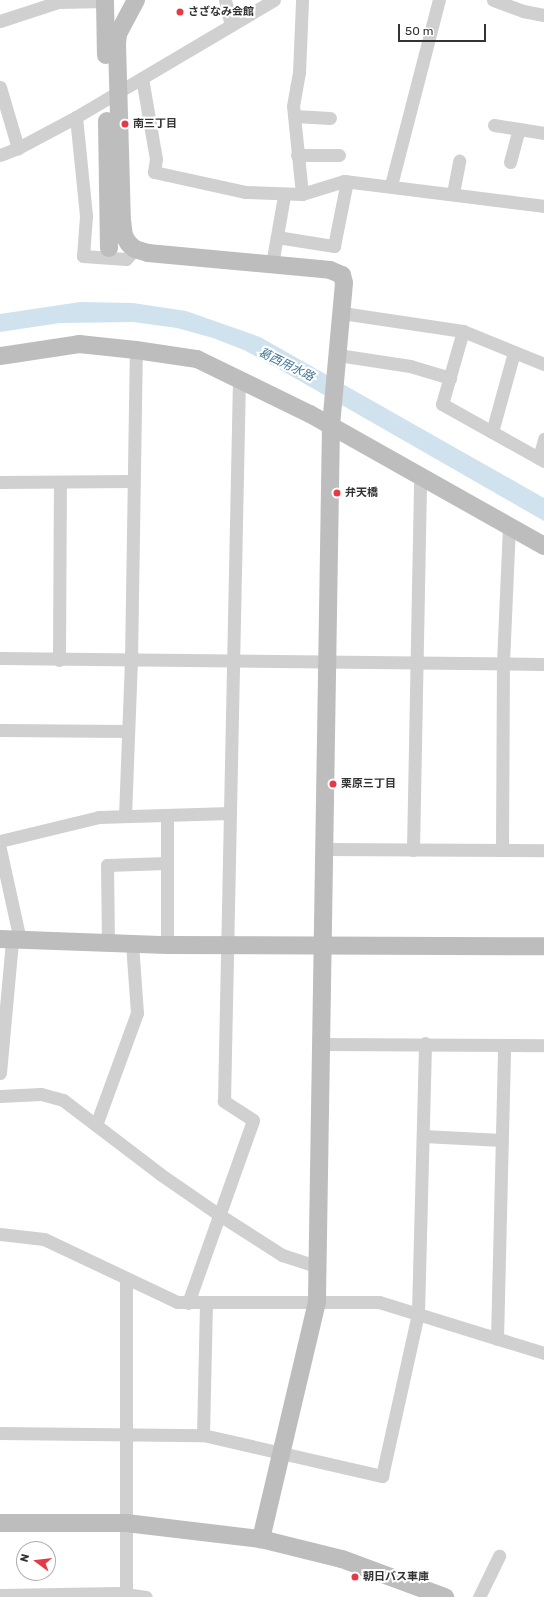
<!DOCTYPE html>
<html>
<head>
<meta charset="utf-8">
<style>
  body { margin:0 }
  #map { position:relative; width:544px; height:1597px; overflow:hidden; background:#fff; font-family:Rubik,"Noto Sans JP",sans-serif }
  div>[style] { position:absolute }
  .water>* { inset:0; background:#cfe2ee }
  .street>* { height:13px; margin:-6.5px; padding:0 6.5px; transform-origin:6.5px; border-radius:6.5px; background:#d0d0d0 }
  .secondary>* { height:18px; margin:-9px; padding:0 9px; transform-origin:9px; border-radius:9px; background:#bdbdbd }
  .dots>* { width:11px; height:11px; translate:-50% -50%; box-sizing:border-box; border:2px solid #fff; border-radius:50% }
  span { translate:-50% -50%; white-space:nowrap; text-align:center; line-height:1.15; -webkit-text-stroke:4px #fff; paint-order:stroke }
  .poi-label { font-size:11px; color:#333; font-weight:700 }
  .left { translate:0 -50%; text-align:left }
  .water-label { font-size:12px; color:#3f7597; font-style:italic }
  .north { position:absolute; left:16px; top:1541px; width:40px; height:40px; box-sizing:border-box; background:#fff; border:1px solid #adadad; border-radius:50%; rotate:285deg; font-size:11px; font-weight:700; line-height:16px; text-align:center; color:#333 }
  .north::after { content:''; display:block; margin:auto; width:14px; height:18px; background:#e63946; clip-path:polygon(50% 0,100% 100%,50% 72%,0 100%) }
  .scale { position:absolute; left:398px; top:24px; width:88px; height:18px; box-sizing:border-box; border:2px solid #333; border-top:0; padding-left:5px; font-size:12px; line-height:14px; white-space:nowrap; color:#333; -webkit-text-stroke:3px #fff; paint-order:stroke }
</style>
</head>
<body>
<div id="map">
  <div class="water">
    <div style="clip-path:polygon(80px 302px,133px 303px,186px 311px,260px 337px,544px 498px,544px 521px,279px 369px,244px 350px,213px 338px,177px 328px,133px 322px,60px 323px,0 332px,0 314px)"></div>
  </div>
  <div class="street">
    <div style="left:225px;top:0;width:26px;rotate:77deg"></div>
    <div style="left:493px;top:0;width:32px;rotate:20deg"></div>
    <div style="left:523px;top:11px;width:21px;rotate:11deg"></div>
    <div style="left:0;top:21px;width:61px;rotate:-18.1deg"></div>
    <div style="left:58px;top:2px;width:47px;rotate:-1.2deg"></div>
    <div style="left:142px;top:78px;width:82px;rotate:80.2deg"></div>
    <div style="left:156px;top:159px;width:13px;rotate:99deg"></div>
    <div style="left:154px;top:172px;width:93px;rotate:12.4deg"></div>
    <div style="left:245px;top:192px;width:57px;rotate:2deg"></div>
    <div style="left:302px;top:194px;width:44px;rotate:-17.2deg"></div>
    <div style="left:344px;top:181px;width:202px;rotate:7.1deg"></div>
    <div style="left:0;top:87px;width:64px;rotate:73.6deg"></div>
    <div style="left:18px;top:148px;width:19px;rotate:159deg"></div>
    <div style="left:294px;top:116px;width:36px;rotate:3deg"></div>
    <div style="left:76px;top:117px;width:100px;rotate:84.2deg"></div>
    <div style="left:86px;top:216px;width:40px;rotate:94.3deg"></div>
    <div style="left:83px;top:256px;width:43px;rotate:4deg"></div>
    <div style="left:126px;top:259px;width:13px;rotate:-48deg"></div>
    <div style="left:494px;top:125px;width:51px;rotate:9.1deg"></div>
    <div style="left:18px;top:148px;width:66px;rotate:-28.1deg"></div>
    <div style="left:76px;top:117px;width:230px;rotate:-30.6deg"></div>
    <div style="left:297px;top:155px;width:42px"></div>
    <div style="left:510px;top:162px;width:34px;rotate:-75deg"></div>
    <div style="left:391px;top:185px;width:191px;rotate:-75.5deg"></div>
    <div style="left:453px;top:193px;width:33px;rotate:-79deg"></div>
    <div style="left:302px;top:194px;width:88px;rotate:-95.8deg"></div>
    <div style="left:293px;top:106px;width:34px;rotate:-80deg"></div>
    <div style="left:299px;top:73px;width:73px;rotate:-87.6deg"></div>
    <div style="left:277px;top:237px;width:58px;rotate:9deg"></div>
    <div style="left:334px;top:246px;width:66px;rotate:-78.7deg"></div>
    <div style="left:272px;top:264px;width:69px;rotate:-80deg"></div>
    <div style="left:342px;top:313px;width:122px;rotate:8.5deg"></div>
    <div style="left:463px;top:331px;width:87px;rotate:22.2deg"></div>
    <div style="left:463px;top:331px;width:76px;rotate:106deg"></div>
    <div style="left:442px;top:404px;width:117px;rotate:29.2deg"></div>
    <div style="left:338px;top:355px;width:73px;rotate:8.7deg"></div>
    <div style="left:410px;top:366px;width:42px;rotate:16.7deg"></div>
    <div style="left:492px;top:432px;width:83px;rotate:-74.6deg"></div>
    <div style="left:539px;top:458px;width:20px;rotate:-75deg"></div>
    <div style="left:0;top:482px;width:133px;rotate:-0.4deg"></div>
    <div style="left:0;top:658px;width:544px;rotate:0.63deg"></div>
    <div style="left:59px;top:660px;width:177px;rotate:-89.7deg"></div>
    <div style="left:0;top:730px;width:128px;rotate:0.4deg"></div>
    <div style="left:125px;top:816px;width:155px;rotate:-87.8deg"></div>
    <div style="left:131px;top:661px;width:311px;rotate:-89.1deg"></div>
    <div style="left:0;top:841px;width:102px;rotate:-13.6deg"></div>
    <div style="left:99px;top:817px;width:131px;rotate:-1.7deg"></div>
    <div style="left:0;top:849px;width:93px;rotate:77.6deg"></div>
    <div style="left:323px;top:849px;width:221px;rotate:0.3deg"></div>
    <div style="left:413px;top:850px;width:365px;rotate:-88.9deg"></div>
    <div style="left:420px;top:485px;width:8px;rotate:-76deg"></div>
    <div style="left:502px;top:850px;width:187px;rotate:-89.7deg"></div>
    <div style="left:503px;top:663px;width:136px;rotate:-87.5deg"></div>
    <div style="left:108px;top:944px;width:79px;rotate:-90.7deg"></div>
    <div style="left:107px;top:865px;width:59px;rotate:-1.9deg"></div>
    <div style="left:167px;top:945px;width:130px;rotate:-90deg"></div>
    <div style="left:321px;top:1044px;width:223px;rotate:0.3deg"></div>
    <div style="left:0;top:1073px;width:134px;rotate:-84.8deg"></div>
    <div style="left:0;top:1096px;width:41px;rotate:-2.8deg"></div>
    <div style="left:41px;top:1094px;width:23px;rotate:15deg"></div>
    <div style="left:63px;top:1100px;width:122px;rotate:37.3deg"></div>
    <div style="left:160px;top:1174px;width:70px;rotate:34.6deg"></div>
    <div style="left:218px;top:1214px;width:76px;rotate:32.6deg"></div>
    <div style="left:282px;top:1255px;width:38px;rotate:18deg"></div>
    <div style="left:96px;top:1125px;width:119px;rotate:-69.9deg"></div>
    <div style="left:137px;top:1013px;width:69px;rotate:-94.1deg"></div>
    <div style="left:423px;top:1136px;width:79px;rotate:2.9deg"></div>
    <div style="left:0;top:1234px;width:44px;rotate:6.5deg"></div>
    <div style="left:44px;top:1239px;width:147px;rotate:25.3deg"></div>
    <div style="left:177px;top:1302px;width:202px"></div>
    <div style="left:379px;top:1302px;width:173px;rotate:17.2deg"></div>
    <div style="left:126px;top:1279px;width:318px;rotate:90deg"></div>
    <div style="left:188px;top:1303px;width:194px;rotate:-70.4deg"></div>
    <div style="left:253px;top:1120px;width:35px;rotate:-147deg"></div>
    <div style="left:224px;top:1101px;width:723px;rotate:-88.81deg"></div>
    <div style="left:497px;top:1339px;width:294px;rotate:-88.6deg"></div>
    <div style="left:0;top:1433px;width:203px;rotate:0.6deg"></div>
    <div style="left:203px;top:1435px;width:184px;rotate:12.9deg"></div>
    <div style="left:382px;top:1476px;width:167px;rotate:-77.5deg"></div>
    <div style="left:418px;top:1313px;width:270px;rotate:-88.5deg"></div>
    <div style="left:203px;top:1435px;width:132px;rotate:-88.7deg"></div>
    <div style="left:0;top:1595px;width:118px;rotate:-1deg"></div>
    <div style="left:118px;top:1593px;width:28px;rotate:8deg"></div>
    <div style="left:479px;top:1597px;width:46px;rotate:-64deg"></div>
  </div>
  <div class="secondary">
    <div style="left:105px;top:0;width:55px;rotate:89deg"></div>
    <div style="left:136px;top:0;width:38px;rotate:118deg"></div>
    <div style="left:118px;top:34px;width:10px;rotate:96deg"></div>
    <div style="left:117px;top:44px;width:176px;rotate:88.4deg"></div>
    <div style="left:122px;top:220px;width:16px;rotate:83deg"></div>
    <div style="left:124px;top:236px;width:9px;rotate:58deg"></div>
    <div style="left:129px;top:244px;width:8px;rotate:40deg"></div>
    <div style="left:135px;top:249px;width:14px;rotate:17deg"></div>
    <div style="left:148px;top:253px;width:183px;rotate:5.3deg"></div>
    <div style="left:330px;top:270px;width:13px;rotate:23deg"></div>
    <div style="left:342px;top:275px;width:8px;rotate:76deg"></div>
    <div style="left:344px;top:283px;width:144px;rotate:95.2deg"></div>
    <div style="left:331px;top:426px;width:876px;rotate:90.92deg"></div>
    <div style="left:317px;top:1302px;width:244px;rotate:103.3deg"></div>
    <div style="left:107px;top:121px;width:127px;rotate:89.1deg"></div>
    <div style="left:0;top:356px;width:80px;rotate:-8.6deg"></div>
    <div style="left:79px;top:344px;width:57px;rotate:6deg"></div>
    <div style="left:136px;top:350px;width:62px;rotate:8.4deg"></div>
    <div style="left:197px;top:359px;width:126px;rotate:26deg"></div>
    <div style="left:310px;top:414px;width:269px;rotate:29.4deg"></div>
    <div style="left:0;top:939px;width:167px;rotate:2.1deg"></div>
    <div style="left:167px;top:945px;width:377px;rotate:0.2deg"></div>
    <div style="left:0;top:1523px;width:126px"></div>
    <div style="left:126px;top:1523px;width:136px;rotate:6.8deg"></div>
    <div style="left:261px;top:1539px;width:83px;rotate:13.9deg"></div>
    <div style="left:342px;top:1559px;width:110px;rotate:20.3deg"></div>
  </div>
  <div class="dots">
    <div style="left:180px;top:12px;background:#e63946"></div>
    <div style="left:125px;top:124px;background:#e63946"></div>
    <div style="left:337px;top:493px;background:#e63946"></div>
    <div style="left:333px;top:784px;background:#e63946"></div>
    <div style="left:355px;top:1577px;background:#e63946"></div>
  </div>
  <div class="poi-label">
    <span class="left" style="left:188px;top:12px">さざなみ会館</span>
    <span class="left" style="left:133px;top:124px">南三丁目</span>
    <span class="left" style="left:345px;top:493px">弁天橋</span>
    <span class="left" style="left:341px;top:784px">栗原三丁目</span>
    <span class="left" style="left:363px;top:1577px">朝日バス車庫</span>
  </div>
  <div class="water-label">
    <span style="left:286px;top:365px;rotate:26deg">葛西用水路</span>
  </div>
  <div class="north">N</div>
  <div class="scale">50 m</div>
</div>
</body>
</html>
